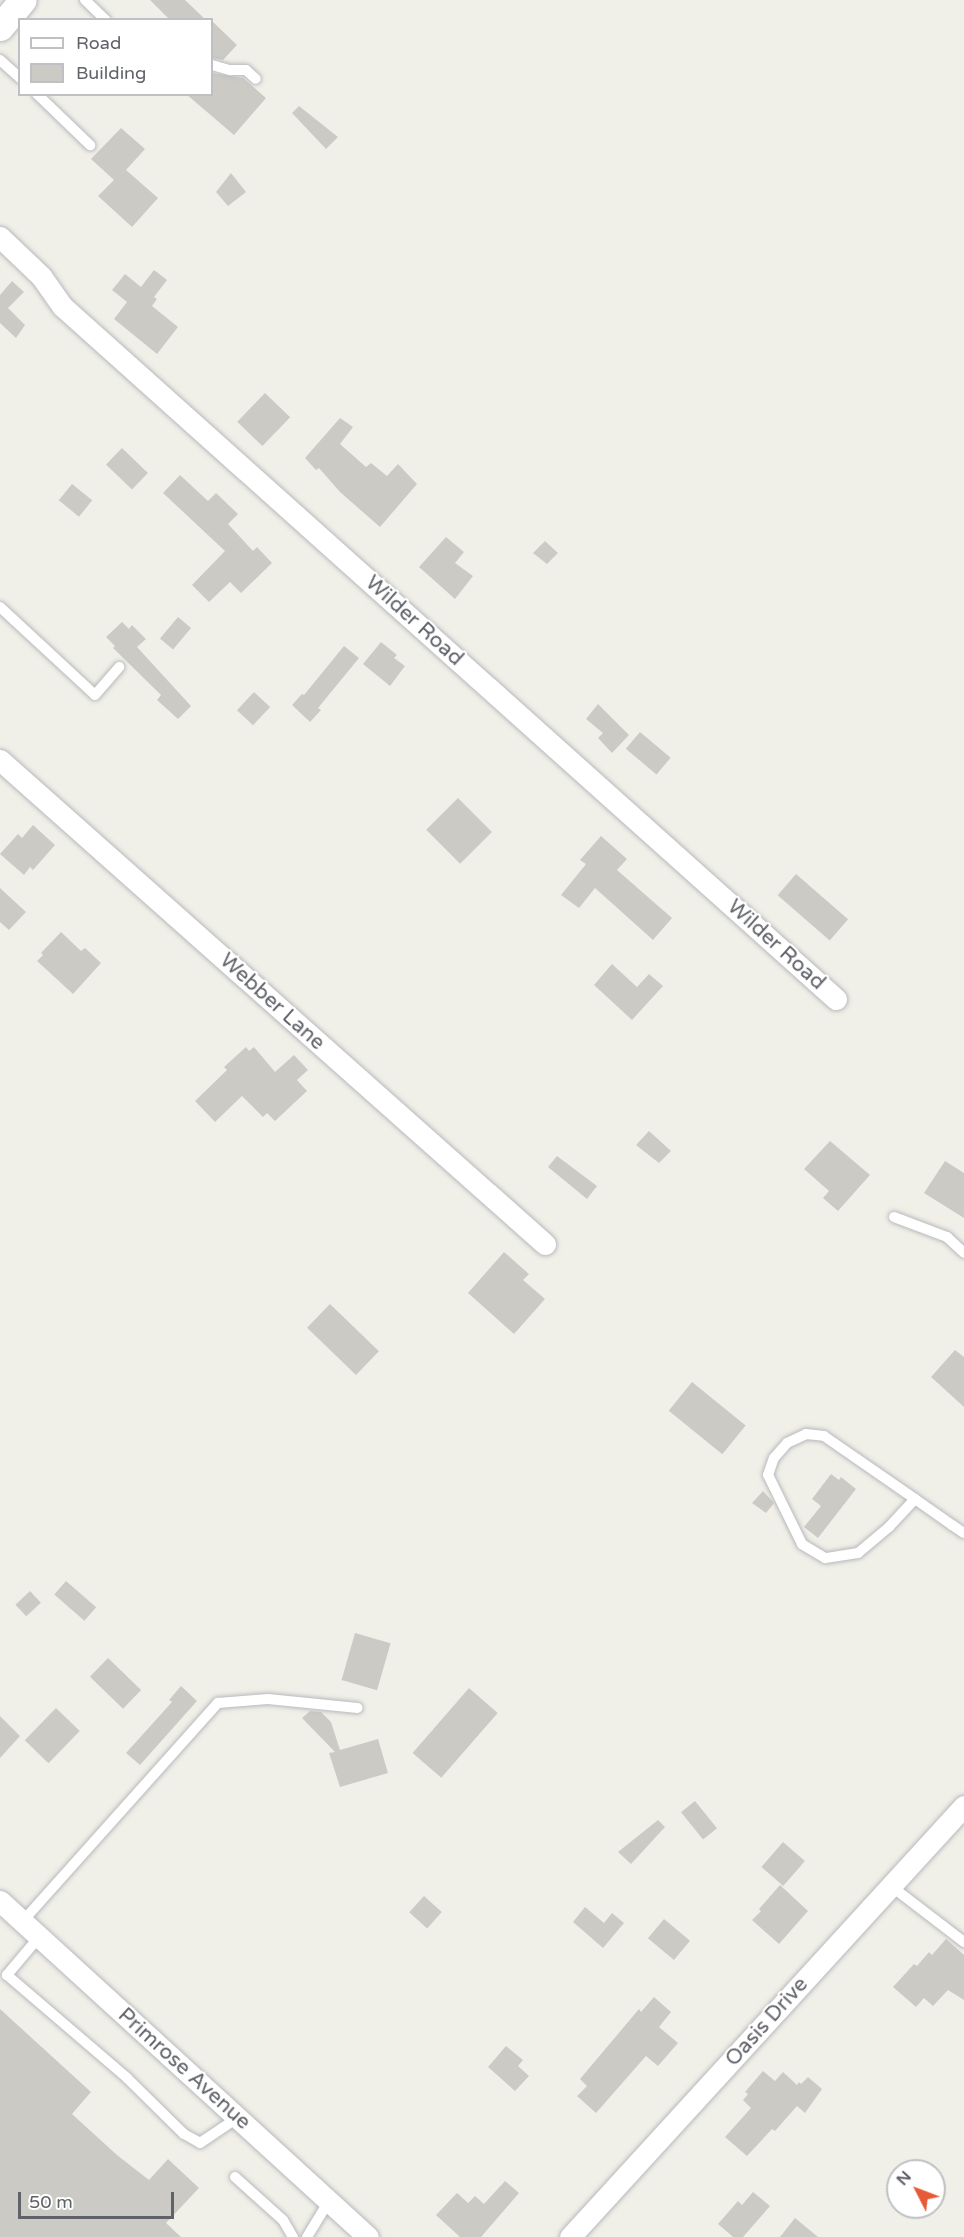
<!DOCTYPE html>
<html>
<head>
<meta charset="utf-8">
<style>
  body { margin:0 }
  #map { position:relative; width:964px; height:2237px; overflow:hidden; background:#f1f0e8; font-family:"Varela Round",sans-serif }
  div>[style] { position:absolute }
  .building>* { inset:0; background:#cccac5; transform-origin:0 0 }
  .roads { filter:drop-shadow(0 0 2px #b8b9be) drop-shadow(0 0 2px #b8b9be) }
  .service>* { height:10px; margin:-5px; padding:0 5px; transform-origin:5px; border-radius:5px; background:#fff }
  .minor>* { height:21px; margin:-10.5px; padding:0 10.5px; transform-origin:10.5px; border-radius:10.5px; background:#fff }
  .tertiary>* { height:27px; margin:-13.5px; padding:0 13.5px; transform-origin:13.5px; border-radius:13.5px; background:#fff }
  span { translate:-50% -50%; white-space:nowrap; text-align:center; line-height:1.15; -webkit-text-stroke:4.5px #fff; paint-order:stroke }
  .street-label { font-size:21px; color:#5f6268 }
  .legend { position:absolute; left:18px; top:18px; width:195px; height:78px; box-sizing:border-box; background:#fff; border:2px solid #bfc0c3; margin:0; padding:8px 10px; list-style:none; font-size:18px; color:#5f6268 }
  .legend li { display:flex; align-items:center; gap:12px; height:30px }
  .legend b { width:30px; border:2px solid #bfc0c3 }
  .north { position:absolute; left:886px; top:2159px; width:60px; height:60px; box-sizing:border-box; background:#fff; border:2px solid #bfc0c3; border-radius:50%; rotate:312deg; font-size:16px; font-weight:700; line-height:24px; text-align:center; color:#5f6268 }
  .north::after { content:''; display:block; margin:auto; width:21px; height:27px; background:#e75a38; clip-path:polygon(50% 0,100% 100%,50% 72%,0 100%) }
  .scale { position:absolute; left:18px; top:2192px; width:156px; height:27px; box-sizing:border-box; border:3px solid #5f6268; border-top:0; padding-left:8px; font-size:18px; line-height:21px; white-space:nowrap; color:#5f6268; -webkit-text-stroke:4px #fff; paint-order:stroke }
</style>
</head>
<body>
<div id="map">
  <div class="building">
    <div style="clip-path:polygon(150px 0,185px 0,206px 20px,170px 20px)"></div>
    <div style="clip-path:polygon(212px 21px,237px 45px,223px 60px,212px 58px)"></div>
    <div style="clip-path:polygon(212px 73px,243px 78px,266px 98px,234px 135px,186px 94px,212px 94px)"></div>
    <div style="clip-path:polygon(299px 106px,338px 137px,326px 149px,292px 113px)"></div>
    <div style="clip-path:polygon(121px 128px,145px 149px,126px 170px,158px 198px,132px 227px,98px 196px,114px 180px,91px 159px)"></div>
    <div style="clip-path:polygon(231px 173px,246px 192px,228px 206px,216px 192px)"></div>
    <div style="clip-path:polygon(154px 270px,167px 280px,154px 297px,157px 299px,152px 306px,178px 327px,157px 354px,114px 319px,127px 302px,112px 290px,125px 274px,141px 287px)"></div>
    <div style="clip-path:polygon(12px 281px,24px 292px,8px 308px,25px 325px,16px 338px,0 323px,0 295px)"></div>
    <div style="left:265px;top:393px;width:35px;height:40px;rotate:44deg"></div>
    <div style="clip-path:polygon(340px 418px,353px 427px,340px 444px,366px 467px,371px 463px,387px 476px,398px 464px,417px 484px,380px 527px,340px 492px,319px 468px,316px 470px,305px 458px)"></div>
    <div style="left:122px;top:448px;width:36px;height:23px;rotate:44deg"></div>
    <div style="clip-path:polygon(180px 475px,208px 501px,216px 493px,238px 514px,228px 524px,253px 551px,257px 547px,272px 563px,241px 593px,230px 582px,209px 602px,192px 585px,225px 551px,163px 493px)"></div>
    <div style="left:72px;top:484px;width:26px;height:21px;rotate:39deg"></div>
    <div style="clip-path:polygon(446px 537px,464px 552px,455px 563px,473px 576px,455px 599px,419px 567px)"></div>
    <div style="clip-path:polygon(545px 541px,558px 553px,547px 564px,533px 553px)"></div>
    <div style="left:178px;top:617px;width:17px;height:28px;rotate:40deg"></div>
    <div style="clip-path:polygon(122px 622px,129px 629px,132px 625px,146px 639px,137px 647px,191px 706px,178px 719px,157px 700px,161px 695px,113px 648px,115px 646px,106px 637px)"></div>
    <div style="clip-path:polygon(381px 642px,397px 655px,394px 658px,405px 666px,390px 686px,363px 664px)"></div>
    <div style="clip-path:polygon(344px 646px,359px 658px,318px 708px,321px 710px,310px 722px,292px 705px,302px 694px,304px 695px)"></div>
    <div style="left:254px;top:692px;width:22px;height:25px;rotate:43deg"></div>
    <div style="clip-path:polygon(598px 704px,629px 735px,612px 753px,598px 738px,603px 733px,586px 719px)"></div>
    <div style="left:640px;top:732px;width:40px;height:22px;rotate:40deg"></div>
    <div style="left:458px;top:798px;width:48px;height:45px;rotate:45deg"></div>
    <div style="clip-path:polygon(33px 825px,55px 845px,33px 870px,30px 867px,24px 875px,0 854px,18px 834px,22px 838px)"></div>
    <div style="clip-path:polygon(601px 836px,627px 859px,617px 870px,672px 918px,653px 940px,595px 888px,579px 908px,561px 895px,586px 864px,580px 860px)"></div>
    <div style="left:796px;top:874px;width:69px;height:28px;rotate:41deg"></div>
    <div style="clip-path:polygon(0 888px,26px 912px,9px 930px,0 922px)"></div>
    <div style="clip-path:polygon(61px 932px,81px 951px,85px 948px,101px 963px,73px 994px,37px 961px,43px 955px,41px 953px)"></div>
    <div style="clip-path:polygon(612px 964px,637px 987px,649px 974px,663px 986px,632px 1020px,594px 985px)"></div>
    <div style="clip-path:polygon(246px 1047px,249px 1051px,254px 1047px,275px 1072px,294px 1055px,308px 1070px,297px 1080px,307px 1091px,275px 1121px,267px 1113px,263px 1117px,242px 1096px,215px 1122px,195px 1101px,227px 1070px,224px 1067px)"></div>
    <div style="clip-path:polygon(649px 1131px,671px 1151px,659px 1163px,636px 1145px)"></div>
    <div style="clip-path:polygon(830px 1141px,870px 1175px,838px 1211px,823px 1198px,829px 1191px,804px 1169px)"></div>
    <div style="clip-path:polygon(557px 1156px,597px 1186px,587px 1199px,548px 1167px)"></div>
    <div style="clip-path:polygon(945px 1161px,964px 1173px,964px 1218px,924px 1193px)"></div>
    <div style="clip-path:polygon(504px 1252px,529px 1274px,523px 1280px,545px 1299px,514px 1334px,468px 1293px)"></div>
    <div style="left:330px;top:1304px;width:68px;height:33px;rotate:44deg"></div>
    <div style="clip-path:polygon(955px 1350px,964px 1357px,964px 1407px,931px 1377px)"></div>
    <div style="left:692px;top:1382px;width:69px;height:37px;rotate:39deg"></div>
    <div style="clip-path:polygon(831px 1474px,839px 1480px,841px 1477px,856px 1489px,818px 1538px,804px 1527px,821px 1506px,812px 1499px)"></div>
    <div style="clip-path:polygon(763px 1491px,774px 1503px,766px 1513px,752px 1503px)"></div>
    <div style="left:66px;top:1581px;width:40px;height:18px;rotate:41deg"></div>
    <div style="left:30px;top:1591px;width:16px;height:20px;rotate:47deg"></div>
    <div style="left:355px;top:1633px;width:37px;height:49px;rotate:16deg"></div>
    <div style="left:108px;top:1658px;width:46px;height:26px;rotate:44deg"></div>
    <div style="clip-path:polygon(181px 1686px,197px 1701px,140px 1765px,126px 1753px,172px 1702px,169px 1700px)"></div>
    <div style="left:469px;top:1688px;width:38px;height:86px;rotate:41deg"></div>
    <div style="left:56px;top:1708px;width:33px;height:45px;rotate:44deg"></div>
    <div style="clip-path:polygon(310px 1711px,321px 1712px,331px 1722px,340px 1750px,378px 1739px,388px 1773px,340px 1787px,329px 1753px,335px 1752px,302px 1718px)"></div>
    <div style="clip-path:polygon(0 1716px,20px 1736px,0 1758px)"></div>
    <div style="left:695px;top:1801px;width:35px;height:18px;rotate:51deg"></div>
    <div style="clip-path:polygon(658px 1820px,665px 1827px,631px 1864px,618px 1852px)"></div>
    <div style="left:783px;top:1842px;width:29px;height:33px;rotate:41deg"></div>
    <div style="clip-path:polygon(780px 1885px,808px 1911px,779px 1944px,752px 1920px,761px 1911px,759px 1909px)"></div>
    <div style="left:424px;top:1896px;width:24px;height:22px;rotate:42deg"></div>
    <div style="clip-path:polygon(585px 1907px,604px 1923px,612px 1913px,624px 1923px,603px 1948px,573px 1922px)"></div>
    <div style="left:664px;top:1919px;width:34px;height:25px;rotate:40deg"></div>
    <div style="clip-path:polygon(946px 1939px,964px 1955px,964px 2000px,948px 1990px,933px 2006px,924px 1998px,916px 2007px,893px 1987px,914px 1964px,917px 1966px,929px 1952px,932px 1955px)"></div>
    <div style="clip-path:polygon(654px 1997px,671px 2012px,659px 2027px,678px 2043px,658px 2066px,646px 2056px,596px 2113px,577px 2096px,587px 2086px,580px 2079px,639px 2009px,641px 2012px)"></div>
    <div style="clip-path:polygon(0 2009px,91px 2092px,72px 2114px,117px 2155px,149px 2180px,168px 2159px,199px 2188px,166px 2223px,181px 2237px,0 2237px)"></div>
    <div style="clip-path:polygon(506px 2046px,523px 2060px,518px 2066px,529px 2076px,515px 2091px,488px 2067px)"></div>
    <div style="clip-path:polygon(763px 2071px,775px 2081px,783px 2072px,797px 2085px,799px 2082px,801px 2084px,808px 2077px,822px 2089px,805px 2113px,797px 2106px,775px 2131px,772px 2129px,747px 2156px,725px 2137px,751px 2108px,743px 2100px,748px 2094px,745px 2092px)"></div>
    <div style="clip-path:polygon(505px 2181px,519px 2193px,481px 2237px,460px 2237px,436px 2215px,457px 2193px,468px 2203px,475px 2196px,484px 2204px)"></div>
    <div style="clip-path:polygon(753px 2192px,770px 2206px,743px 2237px,733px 2237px,718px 2224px,738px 2201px,742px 2205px)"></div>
    <div style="clip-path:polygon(795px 2218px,818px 2237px,780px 2237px)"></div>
  </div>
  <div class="roads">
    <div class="service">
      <div style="left:85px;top:0;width:29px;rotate:44deg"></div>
      <div style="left:0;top:60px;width:27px;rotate:42deg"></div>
      <div style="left:212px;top:65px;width:19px;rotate:16deg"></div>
      <div style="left:230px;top:70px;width:16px"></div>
      <div style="left:246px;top:70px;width:13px;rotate:42deg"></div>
      <div style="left:37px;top:94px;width:74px;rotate:43.9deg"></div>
      <div style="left:0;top:607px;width:129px;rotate:42.8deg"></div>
      <div style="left:95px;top:695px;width:37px;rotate:-49deg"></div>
      <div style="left:894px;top:1217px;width:57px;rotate:20.7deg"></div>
      <div style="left:947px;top:1237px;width:23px;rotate:43deg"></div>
      <div style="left:915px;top:1499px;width:38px;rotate:133deg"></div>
      <div style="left:889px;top:1527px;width:40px;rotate:140deg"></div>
      <div style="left:858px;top:1553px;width:33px;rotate:171deg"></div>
      <div style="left:825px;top:1558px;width:27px;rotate:-149deg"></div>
      <div style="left:802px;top:1544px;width:77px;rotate:-116.2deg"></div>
      <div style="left:768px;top:1475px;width:18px;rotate:-71deg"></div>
      <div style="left:774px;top:1458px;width:20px;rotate:-49deg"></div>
      <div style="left:787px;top:1443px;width:21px;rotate:-25deg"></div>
      <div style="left:806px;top:1434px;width:18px;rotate:6deg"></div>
      <div style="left:824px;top:1436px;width:111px;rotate:34.7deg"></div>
      <div style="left:915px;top:1499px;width:45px;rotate:35.1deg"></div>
      <div style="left:952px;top:1525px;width:14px;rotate:34deg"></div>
      <div style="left:891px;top:1886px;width:92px;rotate:37.5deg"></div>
      <div style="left:22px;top:1922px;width:294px;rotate:-48.2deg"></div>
      <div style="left:218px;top:1703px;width:50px;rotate:-4.6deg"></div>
      <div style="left:268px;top:1699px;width:90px;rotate:5.7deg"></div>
      <div style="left:39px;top:1937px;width:50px;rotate:130.1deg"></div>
      <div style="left:7px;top:1975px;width:158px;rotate:40.6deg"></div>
      <div style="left:127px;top:2078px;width:80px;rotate:44.5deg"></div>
      <div style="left:184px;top:2134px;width:18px;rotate:29deg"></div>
      <div style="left:200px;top:2143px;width:45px;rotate:-34deg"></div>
      <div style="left:235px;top:2177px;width:64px;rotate:41.9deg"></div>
      <div style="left:283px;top:2220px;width:20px;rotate:60deg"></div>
      <div style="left:307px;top:2237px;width:42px;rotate:-58.6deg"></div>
    </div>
    <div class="minor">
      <div style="left:0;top:237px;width:57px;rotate:43.6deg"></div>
      <div style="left:41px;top:276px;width:37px;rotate:55deg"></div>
      <div style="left:62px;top:306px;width:1039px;rotate:41.84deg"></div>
      <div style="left:0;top:760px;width:729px;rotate:41.61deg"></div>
      <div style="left:0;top:1901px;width:498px;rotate:42.4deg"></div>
      <div style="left:570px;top:2237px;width:584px;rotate:-47.57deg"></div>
    </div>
    <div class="tertiary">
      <div style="left:0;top:27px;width:35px;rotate:-50deg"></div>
    </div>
  </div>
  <div class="street-label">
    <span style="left:414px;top:621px;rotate:42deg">Wilder Road</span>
    <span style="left:776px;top:945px;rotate:42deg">Wilder Road</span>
    <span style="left:272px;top:1002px;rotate:42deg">Webber Lane</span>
    <span style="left:767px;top:2022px;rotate:-48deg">Oasis Drive</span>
    <span style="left:184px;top:2069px;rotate:42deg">Primrose Avenue</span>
  </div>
  <ul class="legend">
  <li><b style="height:8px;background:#fff"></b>Road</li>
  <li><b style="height:16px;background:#cccac5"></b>Building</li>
  </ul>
  <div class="north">N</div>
  <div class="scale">50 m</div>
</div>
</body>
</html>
